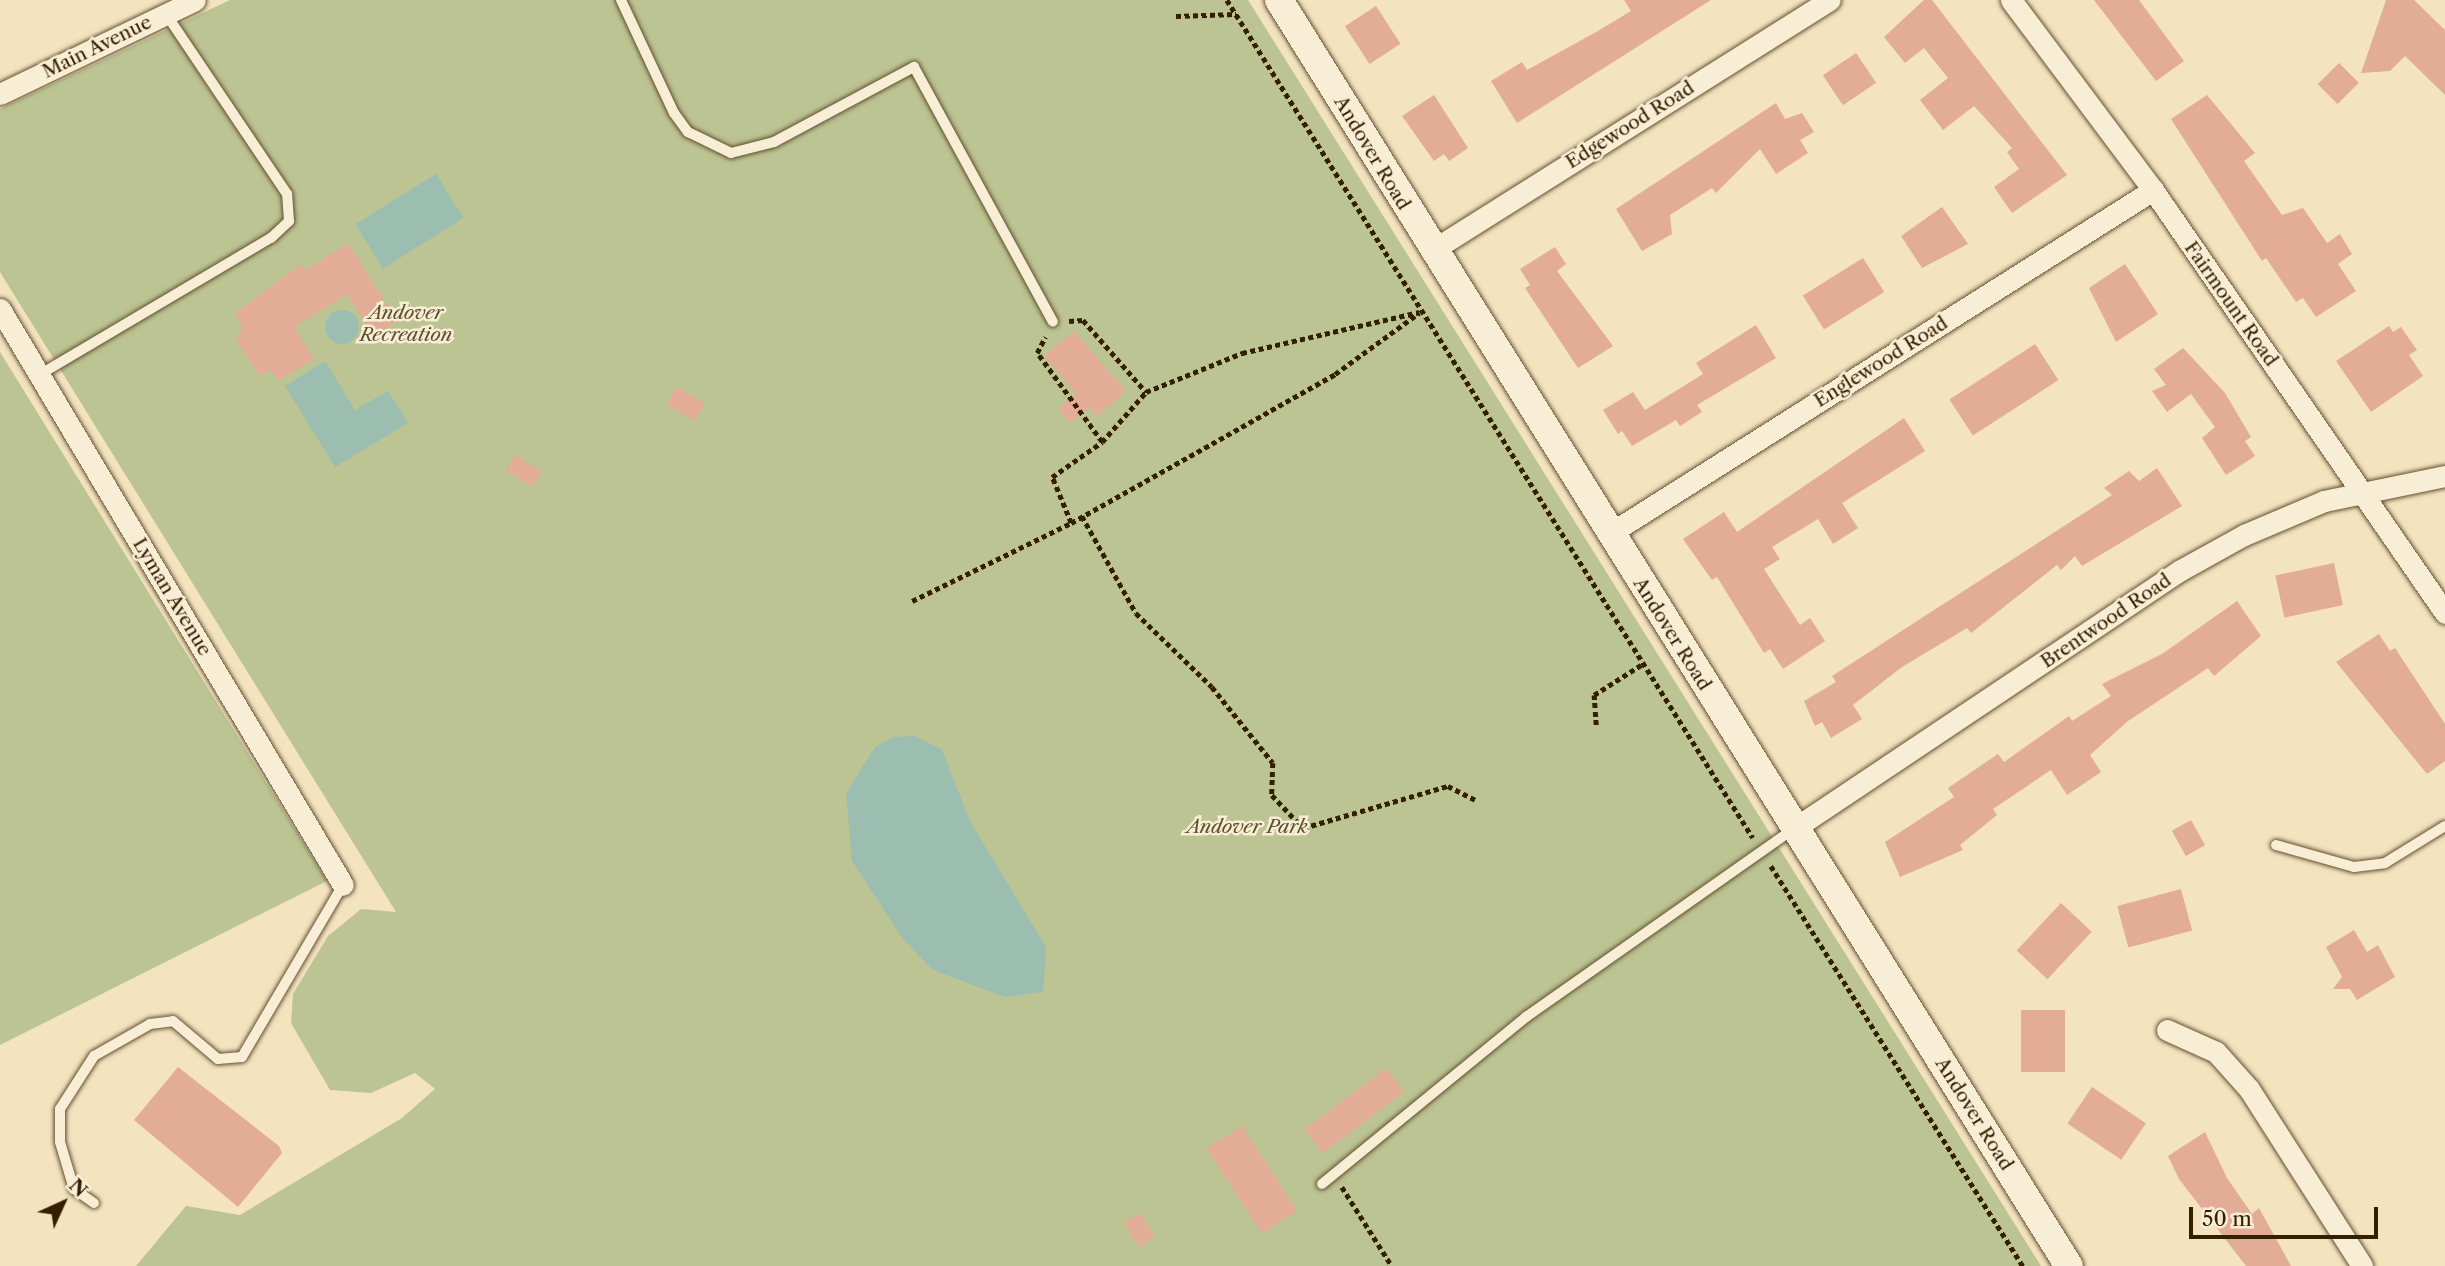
<!DOCTYPE html>
<html>
<head>
<meta charset="utf-8">
<style>
  body { margin:0 }
  #map { position:relative; width:2445px; height:1266px; overflow:hidden; background:#f4e3bf; font-family:"Libre Caslon Text",serif }
  div>[style] { position:absolute }
  .green>* { inset:0; background:#bbc492 }
  .water>* { inset:0; background:#9cbeb0; transform-origin:0 0 }
  .round { border-radius:50% }
  .building>* { inset:0; background:#e2ac96; transform-origin:0 0 }
  .path>* { height:4.5px; margin-top:-2.25px; transform-origin:0; background:repeating-linear-gradient(90deg,#341f02 0 5px,transparent 0 8.5px) }
  .roads { filter:drop-shadow(0 0 2px #645031) drop-shadow(0 0 2px #645031) }
  .lane>* { height:10px; margin:-5px; padding:0 5px; transform-origin:5px; border-radius:5px; background:#f8edd5 }
  .street>* { height:21px; margin:-10.5px; padding:0 10.5px; transform-origin:10.5px; border-radius:10.5px; background:#f8edd5 }
  .secondary>* { height:28px; margin:-14px; padding:0 14px; transform-origin:14px; border-radius:14px; background:#f8edd5 }
  span { translate:-50% -50%; white-space:nowrap; text-align:center; line-height:1.15; -webkit-text-stroke:5px #f8edd5; paint-order:stroke }
  .street-label { font-size:19px; color:#341f02 }
  .park-label { font-size:19px; color:#5c512d; font-style:italic }
  .north { position:absolute; left:28px; top:1168px; width:70px; height:70px; -webkit-text-stroke:5px #f8edd5; paint-order:stroke; rotate:45deg; font-size:19px; font-weight:700; line-height:28px; text-align:center; color:#341f02 }
  .north::after { content:''; display:block; margin:auto; width:24px; height:32px; background:#341f02; clip-path:polygon(50% 0,100% 100%,50% 72%,0 100%) }
  .scale { position:absolute; left:2189px; top:1207px; width:189px; height:32px; box-sizing:border-box; border:4px solid #341f02; border-top:0; padding-left:9px; font-size:21px; line-height:24px; white-space:nowrap; color:#341f02; -webkit-text-stroke:5px #f8edd5; paint-order:stroke }
</style>
</head>
<body>
<div id="map">
  <div class="green">
    <div style="clip-path:polygon(230px 0,1248px 0,2041px 1266px,136px 1266px,186px 1206px,240px 1215px,402px 1118px,435px 1089px,415px 1073px,371px 1093px,330px 1090px,291px 1023px,293px 994px,328px 936px,361px 909px,396px 912px,0 272px,0 109px)"></div>
    <div style="clip-path:polygon(0 352px,327px 881px,0 1045px)"></div>
  </div>
  <div class="water">
    <div style="left:436px;top:174px;width:52px;height:95px;rotate:58deg"></div>
    <div class="round" style="left:325px;top:310px;width:34px;height:34px"></div>
    <div style="clip-path:polygon(325px 361px,355px 410px,388px 391px,408px 423px,335px 467px,285px 386px)"></div>
    <div style="clip-path:polygon(915px 736px,942px 750px,971px 823px,1046px 947px,1043px 992px,1005px 997px,933px 970px,903px 939px,852px 861px,846px 793px,875px 747px,893px 737px)"></div>
  </div>
  <div class="building">
    <div style="clip-path:polygon(1624px 0,1711px 0,1517px 123px,1491px 81px,1522px 62px,1527px 70px,1598px 31px,1631px 11px)"></div>
    <div style="clip-path:polygon(1924px 0,1932px 0,2067px 175px,2012px 213px,1994px 187px,2019px 169px,2007px 152px,2012px 148px,1974px 106px,1943px 130px,1920px 100px,1948px 78px,1924px 48px,1905px 63px,1884px 37px)"></div>
    <div style="clip-path:polygon(2094px 0,2139px 0,2184px 61px,2156px 81px)"></div>
    <div style="clip-path:polygon(2386px 0,2414px 0,2445px 30px,2445px 95px,2405px 56px,2390px 71px,2361px 73px)"></div>
    <div style="left:1376px;top:6px;width:45px;height:37px;rotate:57deg"></div>
    <div style="left:1856px;top:53px;width:36px;height:40px;rotate:56deg"></div>
    <div style="left:2339px;top:63px;width:28px;height:30px;rotate:45deg"></div>
    <div style="clip-path:polygon(1434px 95px,1468px 148px,1449px 161px,1444px 154px,1434px 161px,1402px 116px)"></div>
    <div style="clip-path:polygon(2207px 95px,2255px 153px,2244px 161px,2282px 215px,2303px 208px,2327px 243px,2340px 234px,2352px 254px,2338px 264px,2356px 291px,2316px 317px,2303px 298px,2296px 302px,2266px 258px,2262px 261px,2171px 119px)"></div>
    <div style="clip-path:polygon(1776px 103px,1785px 119px,1802px 113px,1814px 132px,1800px 140px,1808px 153px,1776px 174px,1760px 149px,1716px 193px,1712px 188px,1670px 215px,1672px 234px,1642px 251px,1616px 209px)"></div>
    <div style="clip-path:polygon(1942px 207px,1968px 244px,1922px 268px,1901px 236px)"></div>
    <div style="clip-path:polygon(348px 243px,397px 321px,373px 336px,347px 294px,294px 327px,314px 359px,278px 381px,270px 369px,260px 376px,237px 341px,242px 324px,235px 313px,301px 264px,305px 270px)"></div>
    <div style="clip-path:polygon(1555px 247px,1566px 264px,1557px 271px,1613px 346px,1578px 368px,1525px 288px,1530px 285px,1520px 269px)"></div>
    <div style="left:1863px;top:258px;width:40px;height:71px;rotate:58deg"></div>
    <div style="clip-path:polygon(2125px 264px,2158px 314px,2116px 342px,2089px 288px)"></div>
    <div style="clip-path:polygon(1756px 325px,1776px 358px,1697px 405px,1702px 412px,1680px 426px,1676px 420px,1632px 446px,1622px 431px,1618px 434px,1603px 410px,1633px 392px,1645px 410px,1703px 374px,1696px 363px)"></div>
    <div style="clip-path:polygon(2389px 326px,2393px 332px,2401px 327px,2417px 350px,2409px 355px,2423px 376px,2371px 412px,2336px 361px)"></div>
    <div style="clip-path:polygon(1074px 331px,1126px 391px,1097px 416px,1089px 408px,1070px 423px,1058px 408px,1076px 393px,1044px 356px)"></div>
    <div style="left:2035px;top:344px;width:43px;height:102px;rotate:57deg"></div>
    <div style="clip-path:polygon(2183px 348px,2225px 393px,2251px 437px,2245px 441px,2255px 456px,2226px 475px,2202px 438px,2215px 427px,2191px 394px,2167px 412px,2152px 391px,2166px 385px,2154px 369px)"></div>
    <div style="left:676px;top:387px;width:33px;height:20px;rotate:29deg"></div>
    <div style="clip-path:polygon(1904px 418px,1925px 451px,1842px 503px,1858px 528px,1833px 544px,1818px 519px,1772px 547px,1780px 559px,1764px 569px,1800px 625px,1810px 618px,1825px 641px,1783px 669px,1770px 649px,1764px 653px,1717px 577px,1712px 580px,1683px 539px,1724px 512px,1737px 532px)"></div>
    <div style="left:515px;top:455px;width:32px;height:18px;rotate:32deg"></div>
    <div style="clip-path:polygon(2157px 468px,2182px 506px,2082px 566px,2075px 556px,2061px 570px,2057px 565px,1971px 633px,1967px 628px,1902px 667px,1853px 705px,1862px 719px,1831px 738px,1822px 722px,1815px 726px,1804px 701px,1836px 682px,1832px 676px,2112px 495px,2104px 488px,2129px 471px,2139px 481px)"></div>
    <div style="left:2334px;top:563px;width:43px;height:60px;rotate:78deg"></div>
    <div style="clip-path:polygon(2237px 601px,2261px 636px,2214px 676px,2208px 668px,2128px 721px,2090px 755px,2101px 772px,2067px 795px,2051px 770px,1993px 809px,1997px 815px,1960px 845px,1963px 850px,1900px 877px,1885px 842px,1954px 797px,1948px 788px,1998px 754px,2004px 762px,2069px 716px,2072px 721px,2111px 696px,2102px 684px,2162px 654px)"></div>
    <div style="clip-path:polygon(2379px 634px,2390px 651px,2395px 648px,2445px 724px,2445px 761px,2427px 774px,2336px 662px)"></div>
    <div style="left:2191px;top:820px;width:29px;height:22px;rotate:61deg"></div>
    <div style="left:2181px;top:889px;width:43px;height:66px;rotate:75deg"></div>
    <div style="left:2061px;top:903px;width:42px;height:65px;rotate:43deg"></div>
    <div style="clip-path:polygon(2354px 930px,2367px 952px,2378px 945px,2395px 977px,2357px 1000px,2350px 989px,2333px 989px,2342px 977px,2326px 947px)"></div>
    <div style="left:2021px;top:1010px;width:44px;height:62px"></div>
    <div style="clip-path:polygon(178px 1067px,279px 1146px,282px 1153px,238px 1207px,134px 1120px)"></div>
    <div style="left:1386px;top:1068px;width:30px;height:102px;rotate:53deg"></div>
    <div style="left:2092px;top:1087px;width:65px;height:44px;rotate:34deg"></div>
    <div style="left:1242px;top:1126px;width:101px;height:42px;rotate:57deg"></div>
    <div style="clip-path:polygon(2205px 1132px,2227px 1178px,2252px 1214px,2259px 1208px,2291px 1266px,2246px 1266px,2179px 1179px,2168px 1156px)"></div>
    <div style="left:1140px;top:1213px;width:28px;height:19px;rotate:58deg"></div>
  </div>
  <div class="path">
    <div style="left:1227px;top:0;width:989px;rotate:57.88deg"></div>
    <div style="left:1176px;top:16px;width:60px;rotate:-1.9deg"></div>
    <div style="left:1069px;top:321px;width:14px;rotate:-4deg"></div>
    <div style="left:1083px;top:320px;width:96px;rotate:48.8deg"></div>
    <div style="left:1146px;top:392px;width:104px;rotate:-22.1deg"></div>
    <div style="left:1242px;top:353px;width:182px;rotate:-13deg"></div>
    <div style="left:1102px;top:442px;width:67px;rotate:-48.7deg"></div>
    <div style="left:1082px;top:516px;width:111px;rotate:60.9deg"></div>
    <div style="left:1136px;top:613px;width:106px;rotate:44.2deg"></div>
    <div style="left:1212px;top:687px;width:97px;rotate:51.2deg"></div>
    <div style="left:1273px;top:763px;width:32px;rotate:92deg"></div>
    <div style="left:1272px;top:795px;width:45px;rotate:46.8deg"></div>
    <div style="left:1303px;top:828px;width:151px;rotate:-16.2deg"></div>
    <div style="left:1448px;top:786px;width:31px;rotate:27deg"></div>
    <div style="left:1071px;top:523px;width:303px;rotate:-29.4deg"></div>
    <div style="left:1335px;top:374px;width:104px;rotate:-36deg"></div>
    <div style="left:912px;top:601px;width:177px;rotate:-26.1deg"></div>
    <div style="left:1071px;top:523px;width:50px;rotate:-112.4deg"></div>
    <div style="left:1052px;top:477px;width:61px;rotate:-35deg"></div>
    <div style="left:1102px;top:442px;width:110px;rotate:-126.1deg"></div>
    <div style="left:1037px;top:353px;width:18px;rotate:-63deg"></div>
    <div style="left:1596px;top:725px;width:30px;rotate:-94deg"></div>
    <div style="left:1594px;top:695px;width:56px;rotate:-32.6deg"></div>
    <div style="left:1771px;top:866px;width:473px;rotate:57.8deg"></div>
    <div style="left:1342px;top:1187px;width:93px;rotate:57.7deg"></div>
  </div>
  <div class="roads">
    <div class="lane">
      <div style="left:621px;top:0;width:125px;rotate:64.9deg"></div>
      <div style="left:674px;top:113px;width:24px;rotate:54deg"></div>
      <div style="left:688px;top:132px;width:48px;rotate:26deg"></div>
      <div style="left:731px;top:153px;width:44px;rotate:-14.3deg"></div>
      <div style="left:774px;top:142px;width:159px;rotate:-28.2deg"></div>
      <div style="left:914px;top:67px;width:290px;rotate:61.4deg"></div>
      <div style="left:39px;top:375px;width:269px;rotate:-30.6deg"></div>
      <div style="left:271px;top:238px;width:25px;rotate:-43deg"></div>
      <div style="left:289px;top:221px;width:27px;rotate:-94deg"></div>
      <div style="left:287px;top:194px;width:217px;rotate:-123.9deg"></div>
      <div style="left:2276px;top:845px;width:81px;rotate:15.8deg"></div>
      <div style="left:2354px;top:867px;width:31px;rotate:-7deg"></div>
      <div style="left:2385px;top:863px;width:70px;rotate:-31.7deg"></div>
      <div style="left:1322px;top:1184px;width:264px;rotate:-39.3deg"></div>
      <div style="left:1526px;top:1017px;width:329px;rotate:-35.1deg"></div>
      <div style="left:94px;top:1203px;width:24px;rotate:-145deg"></div>
      <div style="left:74px;top:1189px;width:49px;rotate:-106.6deg"></div>
      <div style="left:60px;top:1142px;width:33px;rotate:-90deg"></div>
      <div style="left:60px;top:1109px;width:63px;rotate:-57.3deg"></div>
      <div style="left:94px;top:1056px;width:64px;rotate:-29.7deg"></div>
      <div style="left:150px;top:1024px;width:23px;rotate:-7deg"></div>
      <div style="left:173px;top:1021px;width:59px;rotate:40.2deg"></div>
      <div style="left:218px;top:1059px;width:24px;rotate:-5deg"></div>
      <div style="left:242px;top:1057px;width:199px;rotate:-59.6deg"></div>
    </div>
    <div class="street">
      <div style="left:2011px;top:0;width:237px;rotate:53.2deg"></div>
      <div style="left:2153px;top:190px;width:514px;rotate:55.38deg"></div>
      <div style="left:0;top:94px;width:216px;rotate:-25.7deg"></div>
      <div style="left:1431px;top:251px;width:471px;rotate:-32.2deg"></div>
      <div style="left:0;top:309px;width:670px;rotate:59.23deg"></div>
      <div style="left:1609px;top:534px;width:644px;rotate:-32.31deg"></div>
      <div style="left:1795px;top:828px;width:462px;rotate:-33.8deg"></div>
      <div style="left:2179px;top:571px;width:74px;rotate:-29deg"></div>
      <div style="left:2244px;top:535px;width:87px;rotate:-23deg"></div>
      <div style="left:2324px;top:501px;width:124px;rotate:-11.7deg"></div>
      <div style="left:2167px;top:1030px;width:54px;rotate:24.2deg"></div>
      <div style="left:2216px;top:1052px;width:50px;rotate:48.3deg"></div>
      <div style="left:2249px;top:1089px;width:210px;rotate:57.4deg"></div>
    </div>
    <div class="secondary">
      <div style="left:1279px;top:0;width:1492px;rotate:58.04deg"></div>
    </div>
  </div>
  <div class="street-label">
    <span style="left:97px;top:47px;rotate:-26deg">Main Avenue</span>
    <span style="left:1630px;top:125px;rotate:-32deg">Edgewood Road</span>
    <span style="left:1372px;top:153px;rotate:59deg">Andover Road</span>
    <span style="left:2231px;top:304px;rotate:55deg">Fairmount Road</span>
    <span style="left:1881px;top:362px;rotate:-32deg">Englewood Road</span>
    <span style="left:172px;top:597px;rotate:59deg">Lyman Avenue</span>
    <span style="left:2106px;top:621px;rotate:-34deg">Brentwood Road</span>
    <span style="left:1672px;top:634px;rotate:58deg">Andover Road</span>
    <span style="left:1974px;top:1114px;rotate:58deg">Andover Road</span>
  </div>
  <div class="park-label">
    <span style="left:406px;top:324px">Andover<br>Recreation</span>
    <span style="left:1247px;top:827px">Andover Park</span>
  </div>
  <div class="north">N</div>
  <div class="scale">50 m</div>
</div>
</body>
</html>
